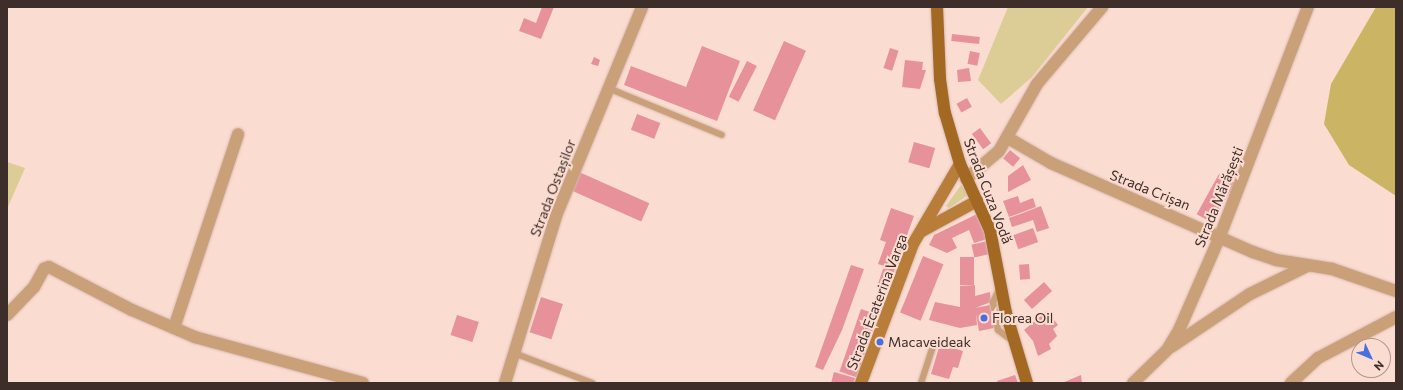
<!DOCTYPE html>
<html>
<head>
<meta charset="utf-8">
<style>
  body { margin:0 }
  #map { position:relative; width:1403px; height:390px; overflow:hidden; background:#fbdcd1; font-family:Commissioner,sans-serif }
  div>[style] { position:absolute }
  .green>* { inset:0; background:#dccc96 }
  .forest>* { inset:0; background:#ccb465 }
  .building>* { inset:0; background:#e7929b; transform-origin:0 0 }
  .roads { filter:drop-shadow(0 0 1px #d5b9af) drop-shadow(0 0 1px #d5b9af) }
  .lane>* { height:6px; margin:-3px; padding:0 3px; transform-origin:3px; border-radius:3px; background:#c9a077 }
  .street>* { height:12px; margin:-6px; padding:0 6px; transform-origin:6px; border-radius:6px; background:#c9a077 }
  .secondary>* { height:12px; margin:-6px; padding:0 6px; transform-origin:6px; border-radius:6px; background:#b97d3a }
  .primary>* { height:12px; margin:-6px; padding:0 6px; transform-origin:6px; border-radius:6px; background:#a36922 }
  .dots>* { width:11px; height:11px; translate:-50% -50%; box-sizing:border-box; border:2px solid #fbdcd1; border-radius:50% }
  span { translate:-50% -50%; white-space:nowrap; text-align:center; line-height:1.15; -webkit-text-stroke:4px #fbdcd1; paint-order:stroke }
  .street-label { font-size:14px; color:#3d2e29 }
  .poi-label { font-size:14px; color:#3d2e29 }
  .left { translate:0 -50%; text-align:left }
  .frame { position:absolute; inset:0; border:8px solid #3d2e29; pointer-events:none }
  .north { position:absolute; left:1351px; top:338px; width:40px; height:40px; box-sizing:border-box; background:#fbdcd1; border:1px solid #af968e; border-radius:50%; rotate:134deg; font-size:11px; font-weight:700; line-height:16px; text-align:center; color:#3d2e29 }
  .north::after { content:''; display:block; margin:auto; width:14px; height:18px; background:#486fe1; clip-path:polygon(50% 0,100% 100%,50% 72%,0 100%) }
</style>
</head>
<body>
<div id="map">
  <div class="green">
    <div style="clip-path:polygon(1008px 7px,1088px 7px,1032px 77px,1001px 104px,978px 80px)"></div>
    <div style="clip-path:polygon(7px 162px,25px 168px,7px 209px)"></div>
    <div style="clip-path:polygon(961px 185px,968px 195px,949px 208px,946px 206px)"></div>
  </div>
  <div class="forest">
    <div style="clip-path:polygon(1376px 7px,1396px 7px,1396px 196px,1349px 165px,1324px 124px,1331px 84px)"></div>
  </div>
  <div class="building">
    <div style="clip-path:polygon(542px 7px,554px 7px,541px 39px,519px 31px,524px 18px,536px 23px)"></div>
    <div style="left:952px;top:34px;width:28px;height:7px;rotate:6deg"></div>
    <div style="left:784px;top:41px;width:24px;height:76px;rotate:24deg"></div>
    <div style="clip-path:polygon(702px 46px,740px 61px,717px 121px,624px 85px,631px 66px,686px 87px)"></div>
    <div style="left:890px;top:48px;width:9px;height:21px;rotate:18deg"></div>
    <div style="left:970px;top:51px;width:10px;height:13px;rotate:11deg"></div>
    <div style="clip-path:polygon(594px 57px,600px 60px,598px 66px,591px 64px)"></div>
    <div style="clip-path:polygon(905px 60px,923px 62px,922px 70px,926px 70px,920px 89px,902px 87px)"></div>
    <div style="left:747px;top:61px;width:11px;height:40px;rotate:27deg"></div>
    <div style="clip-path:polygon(969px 68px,971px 81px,958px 82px,957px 70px)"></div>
    <div style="left:967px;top:98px;width:10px;height:12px;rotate:61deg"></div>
    <div style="left:637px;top:114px;width:25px;height:17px;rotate:21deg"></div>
    <div style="left:980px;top:128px;width:19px;height:10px;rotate:54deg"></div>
    <div style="left:914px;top:142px;width:22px;height:21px;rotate:16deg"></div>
    <div style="left:1010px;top:150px;width:13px;height:11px;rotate:39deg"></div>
    <div style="clip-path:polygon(1023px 165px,1031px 180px,1008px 192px,1008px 176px)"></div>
    <div style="left:579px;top:172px;width:77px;height:20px;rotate:24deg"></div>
    <div style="left:1219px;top:174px;width:18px;height:46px;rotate:29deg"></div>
    <div style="clip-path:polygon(1018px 196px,1020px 203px,1033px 198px,1036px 207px,1009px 217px,1003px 201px)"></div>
    <div style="clip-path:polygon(1041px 206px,1049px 228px,1037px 232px,1033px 220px,1012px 227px,1009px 218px)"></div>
    <div style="clip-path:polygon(891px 208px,914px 216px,888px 288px,878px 284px,884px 266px,878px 264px,886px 242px,880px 240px)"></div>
    <div style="clip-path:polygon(977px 214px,987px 239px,974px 243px,969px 230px,952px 238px,957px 248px,947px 253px,929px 245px,934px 235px)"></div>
    <div style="left:1033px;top:228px;width:15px;height:21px;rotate:70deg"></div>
    <div style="left:988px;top:241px;width:13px;height:17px;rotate:77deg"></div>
    <div style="left:923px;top:256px;width:22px;height:61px;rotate:22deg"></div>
    <div style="left:960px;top:257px;width:14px;height:28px"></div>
    <div style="left:1029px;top:264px;width:15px;height:10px;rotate:86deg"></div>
    <div style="clip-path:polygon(851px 265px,864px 269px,842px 330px,823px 370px,815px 367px)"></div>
    <div style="left:1044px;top:282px;width:12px;height:27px;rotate:48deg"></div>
    <div style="clip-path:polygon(975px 285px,975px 296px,990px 292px,991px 302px,975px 308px,990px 305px,994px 328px,979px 331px,976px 313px,977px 325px,960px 328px,929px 320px,935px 302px,960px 307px,960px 286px)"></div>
    <div style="left:541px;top:297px;width:23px;height:37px;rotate:18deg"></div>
    <div style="left:861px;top:309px;width:18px;height:66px;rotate:19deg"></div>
    <div style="clip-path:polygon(1047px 311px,1058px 325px,1053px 329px,1057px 336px,1049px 344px,1051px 349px,1038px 356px,1033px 341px,1024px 330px)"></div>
    <div style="left:457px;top:315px;width:23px;height:21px;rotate:18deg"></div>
    <div style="clip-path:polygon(940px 344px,963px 351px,958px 368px,953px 367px,949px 379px,931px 374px)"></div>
    <div style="clip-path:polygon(834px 372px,855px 378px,854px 383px,831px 383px)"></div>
    <div style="clip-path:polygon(1015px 375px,1018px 383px,998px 383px,997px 381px)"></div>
    <div style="clip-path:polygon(1081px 375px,1082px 383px,1062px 383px)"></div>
  </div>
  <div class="roads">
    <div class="lane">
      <div style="left:608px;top:88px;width:123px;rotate:22.4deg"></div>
      <div style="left:1000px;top:287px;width:17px;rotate:115deg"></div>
      <div style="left:993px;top:302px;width:28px;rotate:80deg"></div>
      <div style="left:998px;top:330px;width:20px;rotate:37deg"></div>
      <div style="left:514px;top:353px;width:84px;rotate:21deg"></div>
      <div style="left:921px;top:383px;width:40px;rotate:-72deg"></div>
    </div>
    <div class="street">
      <div style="left:1008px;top:138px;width:50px;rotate:30.2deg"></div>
      <div style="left:1051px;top:163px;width:221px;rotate:23.8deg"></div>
      <div style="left:1253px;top:252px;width:24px;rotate:19deg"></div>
      <div style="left:1276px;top:260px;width:57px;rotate:9.1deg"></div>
      <div style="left:1332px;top:269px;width:68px;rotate:19deg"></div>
      <div style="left:966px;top:179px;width:43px;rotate:-40.3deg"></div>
      <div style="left:999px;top:151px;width:77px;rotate:-60.4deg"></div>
      <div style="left:1037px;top:84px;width:101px;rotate:-49.8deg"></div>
      <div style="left:7px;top:315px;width:39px;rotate:-46deg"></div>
      <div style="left:34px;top:287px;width:21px;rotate:-61deg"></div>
      <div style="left:44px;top:269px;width:5px;rotate:-22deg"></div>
      <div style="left:49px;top:267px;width:93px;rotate:27.4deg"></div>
      <div style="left:132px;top:310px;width:69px;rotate:23.2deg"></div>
      <div style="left:195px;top:337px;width:174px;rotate:15.3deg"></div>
      <div style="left:174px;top:328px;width:204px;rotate:-71.7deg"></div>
      <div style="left:1171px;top:347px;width:95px;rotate:-33.9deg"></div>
      <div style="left:1250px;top:294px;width:64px;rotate:-26.2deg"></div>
      <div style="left:505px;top:383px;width:175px;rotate:-73deg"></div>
      <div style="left:556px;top:216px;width:226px;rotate:-67.6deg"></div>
      <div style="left:1133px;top:383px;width:47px;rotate:-44.1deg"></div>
      <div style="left:1167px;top:350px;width:23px;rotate:-59deg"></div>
      <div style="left:1179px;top:330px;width:103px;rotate:-66.4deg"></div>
      <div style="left:1220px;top:236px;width:245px;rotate:-69deg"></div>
      <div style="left:1291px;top:383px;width:37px;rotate:-43deg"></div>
      <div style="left:1318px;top:358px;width:88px;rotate:-27.7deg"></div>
    </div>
    <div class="secondary">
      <div style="left:922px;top:231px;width:63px;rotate:-28.6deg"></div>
      <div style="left:861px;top:383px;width:148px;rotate:-69.5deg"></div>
      <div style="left:913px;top:244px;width:93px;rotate:-59.6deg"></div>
    </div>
    <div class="primary">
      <div style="left:937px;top:7px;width:72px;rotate:87.6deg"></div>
      <div style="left:940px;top:79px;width:34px;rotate:82deg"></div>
      <div style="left:945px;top:113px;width:53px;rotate:73.6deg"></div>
      <div style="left:960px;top:164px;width:72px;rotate:65.6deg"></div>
      <div style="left:990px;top:230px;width:85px;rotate:79.1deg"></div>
      <div style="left:1006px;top:313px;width:73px;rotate:73.3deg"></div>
    </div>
  </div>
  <div class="dots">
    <div style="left:984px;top:318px;background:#486fe1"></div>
    <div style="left:880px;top:342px;background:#486fe1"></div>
  </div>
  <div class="street-label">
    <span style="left:553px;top:188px;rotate:-69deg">Strada Ostașilor</span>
    <span style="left:1150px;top:190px;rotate:22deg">Strada Crișan</span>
    <span style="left:988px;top:191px;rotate:69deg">Strada Cuza Vodă</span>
    <span style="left:1219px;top:197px;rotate:-68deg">Strada Mărășești</span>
    <span style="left:877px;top:302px;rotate:-69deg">Strada Ecaterina Varga</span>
  </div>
  <div class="poi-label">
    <span class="left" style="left:992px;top:318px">Florea Oil</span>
    <span class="left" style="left:888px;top:342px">Macaveideak</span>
  </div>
  <div class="frame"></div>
  <div class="north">N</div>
</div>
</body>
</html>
